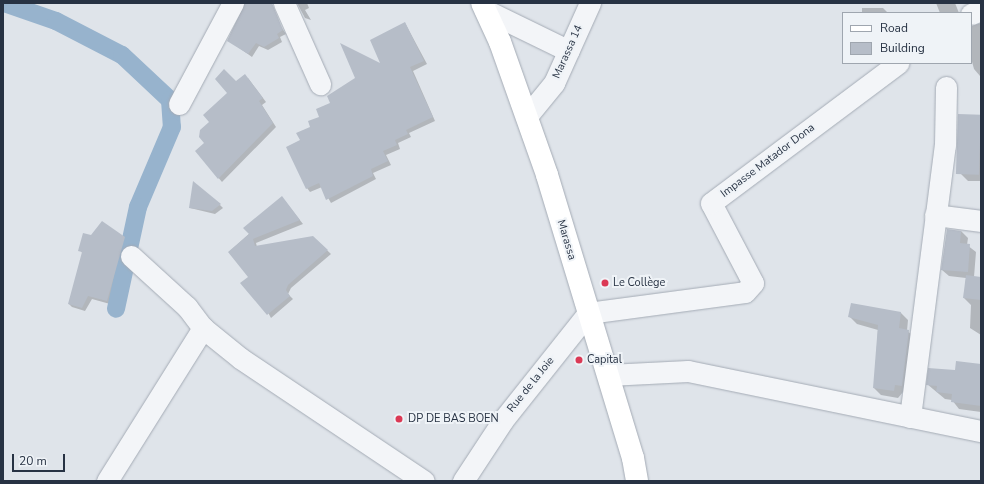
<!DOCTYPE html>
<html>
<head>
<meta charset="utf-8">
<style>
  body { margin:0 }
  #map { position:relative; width:984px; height:484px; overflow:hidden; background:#dfe4ea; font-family:"Nunito Sans",sans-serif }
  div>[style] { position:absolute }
  .shadow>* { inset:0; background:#0003 }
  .canal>* { height:18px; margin:-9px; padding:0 9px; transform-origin:9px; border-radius:9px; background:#97b3cd }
  .building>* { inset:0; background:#b6bdc8; transform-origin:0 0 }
  .roads { filter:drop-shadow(0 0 1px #a4abb5) drop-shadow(0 0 1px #a4abb5) }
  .street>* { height:21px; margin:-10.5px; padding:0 10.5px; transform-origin:10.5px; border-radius:10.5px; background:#f3f5f8 }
  .secondary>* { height:22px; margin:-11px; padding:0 11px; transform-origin:11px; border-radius:11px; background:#fff }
  .dots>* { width:11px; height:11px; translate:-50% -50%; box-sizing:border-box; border:2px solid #eff3f7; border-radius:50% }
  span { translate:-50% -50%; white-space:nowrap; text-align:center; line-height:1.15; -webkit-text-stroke:4px #eff3f7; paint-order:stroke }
  .street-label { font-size:11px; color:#273243 }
  .poi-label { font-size:11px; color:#273243 }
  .left { translate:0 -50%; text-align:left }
  .frame { position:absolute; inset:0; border:4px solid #273243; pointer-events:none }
  .legend { position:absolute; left:842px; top:12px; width:130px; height:52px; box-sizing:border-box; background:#eff3f7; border:1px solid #9fa6af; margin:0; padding:5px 7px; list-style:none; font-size:12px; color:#273243 }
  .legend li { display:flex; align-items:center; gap:8px; height:20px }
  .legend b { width:20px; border:1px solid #9fa6af }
  .scale { position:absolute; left:12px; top:454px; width:53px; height:18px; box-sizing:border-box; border:2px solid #273243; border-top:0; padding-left:5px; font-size:12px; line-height:14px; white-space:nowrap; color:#273243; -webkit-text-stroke:3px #eff3f7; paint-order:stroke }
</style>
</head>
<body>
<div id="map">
  <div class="shadow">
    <div style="clip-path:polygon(245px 3px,279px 24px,286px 34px,280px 37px,282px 42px,268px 50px,259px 46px,252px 57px,228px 40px)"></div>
    <div style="clip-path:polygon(297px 3px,307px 3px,309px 8px,305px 10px,311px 20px,305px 18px)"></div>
    <div style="clip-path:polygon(936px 3px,955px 3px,959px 13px,940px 13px)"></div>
    <div style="clip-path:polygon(862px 8px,883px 8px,888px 13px,862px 13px)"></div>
    <div style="clip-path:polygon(405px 23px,427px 64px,413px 71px,435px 121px,409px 133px,411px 137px,398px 143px,400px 149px,386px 155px,391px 165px,373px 173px,376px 179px,331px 203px,322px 187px,310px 192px,307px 188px,301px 141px,331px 104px,382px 65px)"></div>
    <div style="clip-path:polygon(981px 23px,981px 76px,980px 76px,974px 69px,971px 58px,971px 26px)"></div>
    <div style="clip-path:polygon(248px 78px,266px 102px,262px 105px,276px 127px,222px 182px,196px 151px,205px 143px,210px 122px,236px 83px)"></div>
    <div style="clip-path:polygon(981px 116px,981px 181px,968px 181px,961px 174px)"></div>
    <div style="clip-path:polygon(285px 201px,303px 224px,256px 243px,257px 247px,313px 237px,331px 254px,291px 288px,288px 294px,293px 299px,271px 318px,249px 277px,229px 252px)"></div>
    <div style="clip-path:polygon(220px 205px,223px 208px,215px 214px,190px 208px)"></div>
    <div style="clip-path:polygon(961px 231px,968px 238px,967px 245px,976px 252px,974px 277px,981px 278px,981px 335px,970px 328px,971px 305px,964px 298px,966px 278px,949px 276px,942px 270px)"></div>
    <div style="clip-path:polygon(125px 238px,128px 241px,110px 304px,92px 299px,85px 311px,72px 307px,69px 304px,83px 254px,80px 250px)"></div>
    <div style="clip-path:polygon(901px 313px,908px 320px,907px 331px,916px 338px,909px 393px,903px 392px,898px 398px,881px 395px,874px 388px,878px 330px,857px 324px,850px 317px)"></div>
    <div style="clip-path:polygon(981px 365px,981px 412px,959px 409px,952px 400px,945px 399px,927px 384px)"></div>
  </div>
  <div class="canal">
    <div style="left:4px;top:3px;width:55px;rotate:19.1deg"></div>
    <div style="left:56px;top:21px;width:74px;rotate:27.3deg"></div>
    <div style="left:122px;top:55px;width:66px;rotate:43.2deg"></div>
    <div style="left:170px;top:100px;width:27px;rotate:86deg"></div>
    <div style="left:172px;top:127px;width:87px;rotate:113deg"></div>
    <div style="left:138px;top:207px;width:104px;rotate:102.2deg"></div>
  </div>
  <div class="building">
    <div style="clip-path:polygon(245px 3px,272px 3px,283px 30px,277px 34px,279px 38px,264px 47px,256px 43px,248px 54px,227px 41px)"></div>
    <div style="clip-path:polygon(405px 22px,424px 61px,410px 67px,433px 117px,406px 130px,408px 134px,395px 140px,397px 145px,383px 151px,388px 161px,371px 169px,373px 176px,326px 200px,319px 183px,306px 189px,286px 147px,300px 140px,296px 133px,310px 127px,308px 121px,319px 117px,316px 109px,330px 103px,327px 96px,355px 78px,340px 43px,380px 63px,370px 40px)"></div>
    <div style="clip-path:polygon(224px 69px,236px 81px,245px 74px,263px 98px,259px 101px,273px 123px,218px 179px,195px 151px,204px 143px,199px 137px,200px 130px,209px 122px,203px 115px,227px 93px,215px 79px)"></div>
    <div style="left:958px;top:114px;width:23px;height:60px;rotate:2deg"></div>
    <div style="clip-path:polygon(193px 181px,221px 204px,212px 211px,189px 208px)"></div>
    <div style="clip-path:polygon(282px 196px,300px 220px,253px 239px,255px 246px,313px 236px,328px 250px,288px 285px,286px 290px,290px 296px,267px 315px,240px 283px,248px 277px,228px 252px,249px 234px,243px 228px)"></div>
    <div style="clip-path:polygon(102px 221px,125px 237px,107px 301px,88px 296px,82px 308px,68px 304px,82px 252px,78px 251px,83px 233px,91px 235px)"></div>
    <div style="clip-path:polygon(947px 229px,961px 231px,960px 243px,970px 244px,968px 272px,941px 270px)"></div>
    <div style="clip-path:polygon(966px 275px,981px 277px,981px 300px,963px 298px)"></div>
    <div style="clip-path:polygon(851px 303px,901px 312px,899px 328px,909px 330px,902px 386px,895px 385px,894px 391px,873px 388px,878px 325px,848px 317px)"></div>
    <div style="clip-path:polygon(956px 361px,981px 364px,981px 406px,951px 402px,952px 394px,936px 392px,937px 386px,926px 385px,928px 368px,955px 370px)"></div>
  </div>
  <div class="roads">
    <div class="street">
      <div style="left:284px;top:3px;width:89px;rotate:66deg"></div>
      <div style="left:485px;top:10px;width:93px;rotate:26deg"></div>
      <div style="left:971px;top:14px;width:11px;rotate:-22deg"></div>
      <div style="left:179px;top:104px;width:115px;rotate:-61.9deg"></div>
      <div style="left:527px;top:116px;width:43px;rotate:-50.7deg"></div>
      <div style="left:554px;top:83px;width:88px;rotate:-65.8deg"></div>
      <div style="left:935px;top:215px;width:46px;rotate:7.4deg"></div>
      <div style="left:131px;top:256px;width:76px;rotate:42.3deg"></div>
      <div style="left:187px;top:307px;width:26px;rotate:53deg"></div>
      <div style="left:608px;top:375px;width:80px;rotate:-2.9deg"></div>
      <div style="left:688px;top:371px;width:299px;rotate:11.6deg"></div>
      <div style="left:910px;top:417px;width:274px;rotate:-82.7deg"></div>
      <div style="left:945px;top:145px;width:58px;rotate:-89deg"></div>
      <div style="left:107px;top:481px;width:181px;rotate:-57.9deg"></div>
      <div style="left:203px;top:328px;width:48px;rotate:39deg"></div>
      <div style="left:240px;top:358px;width:221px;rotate:33.8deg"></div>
      <div style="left:463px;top:481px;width:73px;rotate:-56.7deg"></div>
      <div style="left:503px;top:420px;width:137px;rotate:-51.5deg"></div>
      <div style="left:588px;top:313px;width:158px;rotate:-7.6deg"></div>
      <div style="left:745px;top:292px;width:12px;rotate:-48deg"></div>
      <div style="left:753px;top:283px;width:90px;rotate:-117.7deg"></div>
      <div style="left:711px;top:203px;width:234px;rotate:-36.8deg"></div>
    </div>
    <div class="secondary">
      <div style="left:482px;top:3px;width:43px;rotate:65.2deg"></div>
      <div style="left:500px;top:42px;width:141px;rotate:70.5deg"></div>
      <div style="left:547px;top:175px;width:296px;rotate:73.1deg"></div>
      <div style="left:633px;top:458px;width:23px;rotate:80deg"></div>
    </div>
  </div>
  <div class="dots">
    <div style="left:605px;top:283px;background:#db3955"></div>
    <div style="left:579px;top:360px;background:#db3955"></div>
    <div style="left:399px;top:419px;background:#db3955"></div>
  </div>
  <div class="street-label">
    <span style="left:568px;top:52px;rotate:-66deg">Marassa 14</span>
    <span style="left:768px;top:161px;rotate:-37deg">Impasse Matador Dona</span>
    <span style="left:566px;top:240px;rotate:73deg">Marassa</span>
    <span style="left:531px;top:385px;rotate:-51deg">Rue de la Joie</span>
  </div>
  <div class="poi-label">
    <span class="left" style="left:613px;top:283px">Le Collège</span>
    <span class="left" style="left:587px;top:360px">Capital</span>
    <span class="left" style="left:408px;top:419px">DP DE BAS BOEN</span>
  </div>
  <div class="frame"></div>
  <ul class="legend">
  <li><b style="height:5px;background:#fff"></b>Road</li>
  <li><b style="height:11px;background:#b6bdc8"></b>Building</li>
  </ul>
  <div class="scale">20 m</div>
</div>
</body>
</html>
